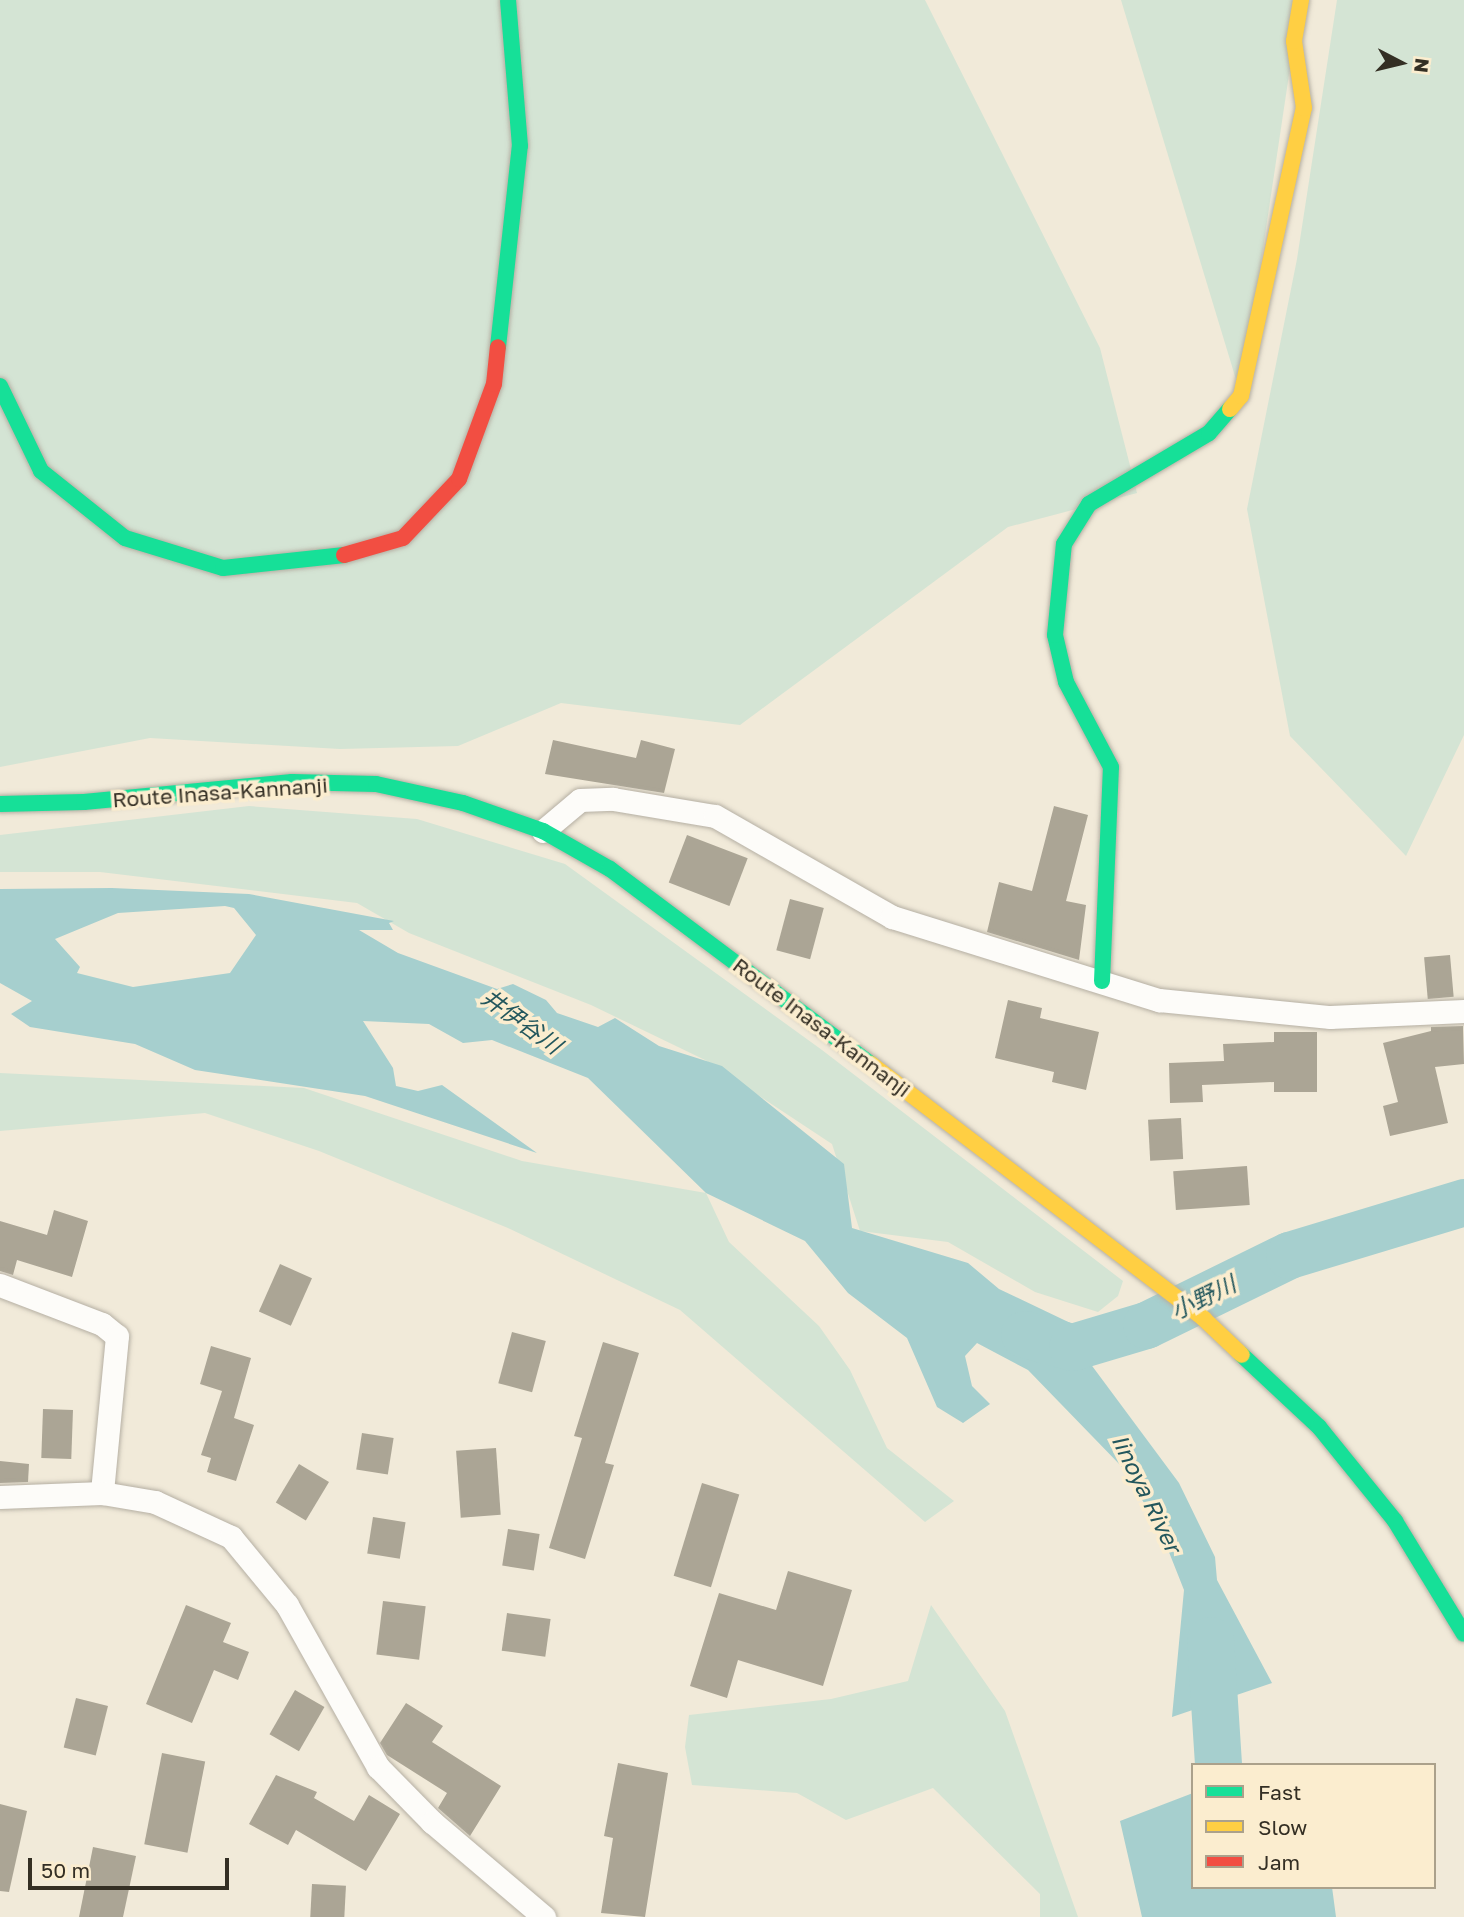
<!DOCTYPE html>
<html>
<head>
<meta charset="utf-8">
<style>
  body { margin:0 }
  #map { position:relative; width:1464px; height:1917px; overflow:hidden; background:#f1ead9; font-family:"Golos Text","Noto Sans JP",sans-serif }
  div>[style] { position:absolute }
  .green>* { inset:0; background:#d4e4d4 }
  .water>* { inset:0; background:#a6cfce }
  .river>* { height:47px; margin:-23.5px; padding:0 23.5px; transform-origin:23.5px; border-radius:23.5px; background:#a6cfce }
  .building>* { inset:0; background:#aba595; transform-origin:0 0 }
  .roads { filter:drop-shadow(0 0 2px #b5afa3) drop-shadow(0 0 2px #b5afa3) }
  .street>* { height:23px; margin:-11.5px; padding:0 11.5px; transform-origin:11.5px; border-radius:11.5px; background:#fdfcf9 }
  .fast>* { height:16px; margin:-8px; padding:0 8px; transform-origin:8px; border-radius:8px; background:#16e098 }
  .slow>* { height:16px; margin:-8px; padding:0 8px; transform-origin:8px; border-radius:8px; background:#ffcf43 }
  .jam>* { height:16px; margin:-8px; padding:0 8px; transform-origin:8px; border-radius:8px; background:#f24e42 }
  span { translate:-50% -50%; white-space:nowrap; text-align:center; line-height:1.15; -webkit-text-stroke:7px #fbedcf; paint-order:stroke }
  .street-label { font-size:21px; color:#342f24 }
  .water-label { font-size:23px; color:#23575d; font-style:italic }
  .legend { position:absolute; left:1191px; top:1763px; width:245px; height:126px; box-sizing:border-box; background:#fbedcf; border:2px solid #aba18b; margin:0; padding:9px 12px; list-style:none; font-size:21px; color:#342f24 }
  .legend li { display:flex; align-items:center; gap:14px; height:35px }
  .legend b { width:35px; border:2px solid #aba18b }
  .north { position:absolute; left:1366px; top:28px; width:70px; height:70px; -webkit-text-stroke:5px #fbedcf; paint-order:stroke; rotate:97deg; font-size:19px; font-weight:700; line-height:28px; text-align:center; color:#342f24 }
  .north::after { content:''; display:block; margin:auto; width:24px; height:32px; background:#342f24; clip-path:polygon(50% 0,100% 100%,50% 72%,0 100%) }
  .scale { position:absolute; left:28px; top:1858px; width:201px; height:32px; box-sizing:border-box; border:4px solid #342f24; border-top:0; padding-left:9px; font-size:21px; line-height:24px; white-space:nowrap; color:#342f24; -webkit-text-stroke:5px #fbedcf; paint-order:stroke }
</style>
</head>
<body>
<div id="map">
  <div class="green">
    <div style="clip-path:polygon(0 0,925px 0,1100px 348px,1137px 493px,1008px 527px,740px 725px,561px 703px,458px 746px,340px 749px,150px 738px,0 767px)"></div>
    <div style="clip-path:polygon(1121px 0,1292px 0,1294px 41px,1241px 396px)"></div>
    <div style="clip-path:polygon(1337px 0,1464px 0,1464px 735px,1406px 856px,1290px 736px,1247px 509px,1297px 259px)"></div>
    <div style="clip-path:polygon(249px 806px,417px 819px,565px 864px,822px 1050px,1123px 1281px,1118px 1296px,1098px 1312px,1035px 1292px,948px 1242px,860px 1231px,832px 1144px,705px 1060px,591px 1005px,409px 933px,357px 903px,100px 872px,0 872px,0 835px)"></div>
    <div style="clip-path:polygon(0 1073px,304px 1088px,522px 1161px,706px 1193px,729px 1242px,819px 1326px,850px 1370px,887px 1448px,954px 1501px,925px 1522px,680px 1310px,508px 1228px,319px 1151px,205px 1113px,0 1131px)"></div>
    <div style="clip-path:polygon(931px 1605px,1005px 1711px,1078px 1917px,1040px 1917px,1040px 1894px,933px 1788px,846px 1820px,797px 1793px,692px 1785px,685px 1747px,689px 1715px,831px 1699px,908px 1681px)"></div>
  </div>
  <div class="water">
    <div style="clip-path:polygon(evenodd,112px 888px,249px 894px,394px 921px,389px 923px,393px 930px,359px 930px,398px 953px,497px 989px,513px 984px,546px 1000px,557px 1013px,598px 1027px,615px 1018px,659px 1046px,722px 1066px,844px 1164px,852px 1228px,968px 1263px,999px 1289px,1085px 1330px,1084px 1355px,1179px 1483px,1215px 1557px,1217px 1580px,1272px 1683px,1172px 1717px,1184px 1590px,1161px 1532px,1124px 1469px,1028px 1370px,977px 1343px,965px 1356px,972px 1386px,990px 1404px,963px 1423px,937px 1407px,907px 1338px,848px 1293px,805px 1241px,706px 1193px,588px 1078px,492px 1040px,463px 1043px,429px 1024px,363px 1021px,393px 1068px,396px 1086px,418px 1091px,442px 1085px,537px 1153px,365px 1096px,195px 1070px,135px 1044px,30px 1027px,11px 1014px,32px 1001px,0 983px,0 889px,112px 888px,225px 906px,234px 908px,256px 935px,230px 973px,133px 987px,77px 973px,80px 967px,55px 939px,118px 913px,225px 906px)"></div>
    <div style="clip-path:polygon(1193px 1793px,1193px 1887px,1332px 1887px,1336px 1917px,1142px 1917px,1120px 1821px)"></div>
  </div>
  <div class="river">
    <div style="left:1024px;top:1334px;width:50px;rotate:15.2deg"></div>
    <div style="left:1072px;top:1347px;width:77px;rotate:-16.6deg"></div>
    <div style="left:1146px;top:1325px;width:159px;rotate:-26.1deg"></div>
    <div style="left:1289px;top:1255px;width:183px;rotate:-16.8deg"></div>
    <div style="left:1210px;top:1640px;width:125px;rotate:86.3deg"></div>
  </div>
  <div class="building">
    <div style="clip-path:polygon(553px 740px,636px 758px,641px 740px,675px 749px,664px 793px,545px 774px)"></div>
    <div style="clip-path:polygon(1054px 806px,1088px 815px,1066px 901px,1086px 905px,1079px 960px,987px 932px,999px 882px,1032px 891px)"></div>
    <div style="left:687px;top:835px;width:65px;height:51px;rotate:21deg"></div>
    <div style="left:790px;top:899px;width:35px;height:53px;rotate:15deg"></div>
    <div style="left:1450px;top:955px;width:42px;height:26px;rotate:85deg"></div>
    <div style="clip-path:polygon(1008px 1000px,1042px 1008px,1040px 1018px,1099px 1032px,1086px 1090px,1052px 1082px,1054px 1072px,995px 1058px)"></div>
    <div style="clip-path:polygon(1463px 1026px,1464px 1064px,1435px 1067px,1448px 1123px,1390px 1136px,1383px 1106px,1398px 1102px,1383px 1043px,1431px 1031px,1431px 1027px)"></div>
    <div style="clip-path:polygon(1274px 1032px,1317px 1032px,1317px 1092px,1274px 1092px,1274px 1082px,1202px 1085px,1203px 1102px,1170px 1103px,1169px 1063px,1224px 1061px,1223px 1044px,1274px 1042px)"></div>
    <div style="left:1181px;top:1118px;width:41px;height:33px;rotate:87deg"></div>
    <div style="left:1247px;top:1166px;width:39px;height:74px;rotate:86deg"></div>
    <div style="clip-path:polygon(54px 1210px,88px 1221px,72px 1277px,17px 1260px,13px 1275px,0 1271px,0 1221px,47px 1235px)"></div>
    <div style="left:280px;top:1264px;width:35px;height:52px;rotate:24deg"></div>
    <div style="left:512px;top:1332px;width:35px;height:53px;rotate:15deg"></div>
    <div style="clip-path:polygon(603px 1342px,639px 1353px,605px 1463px,614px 1465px,585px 1559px,549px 1548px,582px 1438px,574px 1436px)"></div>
    <div style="clip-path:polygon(211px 1346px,251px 1358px,234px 1418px,254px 1425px,236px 1481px,207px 1472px,211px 1458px,201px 1455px,222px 1391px,200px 1384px)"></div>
    <div style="left:43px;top:1409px;width:30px;height:49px;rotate:2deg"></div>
    <div style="left:362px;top:1433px;width:32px;height:37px;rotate:9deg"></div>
    <div style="left:496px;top:1448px;width:67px;height:40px;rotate:86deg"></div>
    <div style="clip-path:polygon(0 1461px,29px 1464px,28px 1482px,0 1483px)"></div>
    <div style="left:299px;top:1464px;width:35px;height:45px;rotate:31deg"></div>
    <div style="left:702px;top:1483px;width:39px;height:97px;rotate:17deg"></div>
    <div style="left:373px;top:1517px;width:33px;height:37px;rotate:9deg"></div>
    <div style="left:508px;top:1529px;width:32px;height:37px;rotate:9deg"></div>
    <div style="clip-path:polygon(788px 1571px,852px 1590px,823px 1686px,738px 1660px,727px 1698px,690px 1686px,719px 1593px,776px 1610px)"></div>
    <div style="left:383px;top:1601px;width:43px;height:54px;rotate:7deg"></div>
    <div style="clip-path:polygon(186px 1605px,231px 1623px,223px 1642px,249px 1652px,238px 1680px,214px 1670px,192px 1723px,146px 1704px)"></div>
    <div style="left:507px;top:1613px;width:44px;height:38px;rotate:8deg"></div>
    <div style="left:295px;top:1690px;width:34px;height:51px;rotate:30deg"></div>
    <div style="left:76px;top:1698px;width:33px;height:51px;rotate:14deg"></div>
    <div style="clip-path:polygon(406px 1703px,443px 1726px,432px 1742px,501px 1786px,470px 1836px,438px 1808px,447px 1793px,387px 1755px,380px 1743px)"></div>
    <div style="left:162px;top:1753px;width:44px;height:93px;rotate:11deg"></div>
    <div style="clip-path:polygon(618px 1763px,668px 1773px,645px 1917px,601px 1913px,613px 1838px,604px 1836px)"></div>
    <div style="clip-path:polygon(276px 1775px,317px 1792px,314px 1798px,354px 1821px,369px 1795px,400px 1814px,366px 1871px,296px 1830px,288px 1845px,249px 1824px)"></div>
    <div style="clip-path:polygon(0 1804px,27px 1811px,9px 1892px,0 1891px)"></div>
    <div style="clip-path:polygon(93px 1847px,136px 1856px,123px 1917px,79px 1917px)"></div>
    <div style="left:312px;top:1884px;width:34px;height:33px;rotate:3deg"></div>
  </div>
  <div class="roads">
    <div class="street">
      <div style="left:543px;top:831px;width:48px;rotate:-40deg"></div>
      <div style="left:580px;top:800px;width:33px;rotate:-2deg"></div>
      <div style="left:613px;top:799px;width:103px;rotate:9.5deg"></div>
      <div style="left:715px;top:816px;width:204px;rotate:29.7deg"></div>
      <div style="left:892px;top:917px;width:280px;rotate:17.3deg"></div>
      <div style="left:1159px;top:1000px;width:172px;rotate:5.7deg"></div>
      <div style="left:1330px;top:1017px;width:134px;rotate:-2.6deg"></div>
      <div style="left:0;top:1285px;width:109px;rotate:20.9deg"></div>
      <div style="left:102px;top:1324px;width:19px;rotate:39deg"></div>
      <div style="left:117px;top:1336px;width:158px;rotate:95.5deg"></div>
      <div style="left:0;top:1497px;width:102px;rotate:-2.2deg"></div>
      <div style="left:102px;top:1493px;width:54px;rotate:9.6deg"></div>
      <div style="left:155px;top:1502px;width:84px;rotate:24.7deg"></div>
      <div style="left:231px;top:1537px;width:88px;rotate:50.5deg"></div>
      <div style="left:287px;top:1605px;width:186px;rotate:60.7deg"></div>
      <div style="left:378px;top:1767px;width:77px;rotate:45.5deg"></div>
      <div style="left:432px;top:1822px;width:147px;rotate:40.3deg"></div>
    </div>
    <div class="fast">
      <div style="left:498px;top:347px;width:202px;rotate:-83.8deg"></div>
      <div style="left:520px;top:146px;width:146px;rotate:-94.7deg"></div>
      <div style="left:0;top:386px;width:94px;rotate:64.2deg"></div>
      <div style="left:41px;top:471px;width:107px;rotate:38.6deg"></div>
      <div style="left:125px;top:538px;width:102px;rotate:17deg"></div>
      <div style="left:223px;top:568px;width:122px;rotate:-6.1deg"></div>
      <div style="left:0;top:804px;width:84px;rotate:-1.4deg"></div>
      <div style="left:84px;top:802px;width:209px;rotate:-5.5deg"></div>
      <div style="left:292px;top:782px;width:84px;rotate:1.4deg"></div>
      <div style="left:376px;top:784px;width:89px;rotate:12.3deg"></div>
      <div style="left:463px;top:803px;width:85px;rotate:19.3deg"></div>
      <div style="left:543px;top:831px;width:77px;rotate:29.6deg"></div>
      <div style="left:610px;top:869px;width:326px;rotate:36.8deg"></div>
      <div style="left:1102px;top:981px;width:214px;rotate:-87.6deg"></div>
      <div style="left:1111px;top:767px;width:96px;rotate:-117.9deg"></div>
      <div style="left:1066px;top:682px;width:48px;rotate:-103.2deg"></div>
      <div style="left:1055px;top:635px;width:91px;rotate:-84.4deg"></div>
      <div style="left:1064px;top:544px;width:47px;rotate:-58deg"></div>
      <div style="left:1089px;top:504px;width:139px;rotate:-30.6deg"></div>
      <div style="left:1209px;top:433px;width:32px;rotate:-49deg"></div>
      <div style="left:1242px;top:1355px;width:105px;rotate:43.1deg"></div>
      <div style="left:1319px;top:1427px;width:121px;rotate:51deg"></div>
      <div style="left:1395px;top:1521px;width:132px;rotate:58.6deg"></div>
    </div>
    <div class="slow">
      <div style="left:1230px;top:409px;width:17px;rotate:-50deg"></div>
      <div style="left:1241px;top:396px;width:295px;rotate:-77.7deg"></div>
      <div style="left:1304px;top:108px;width:68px;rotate:-98.5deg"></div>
      <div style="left:1294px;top:41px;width:42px;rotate:-80.3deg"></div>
      <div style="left:871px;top:1064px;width:419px;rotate:37.4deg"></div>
      <div style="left:1204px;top:1319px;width:52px;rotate:43.5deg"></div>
    </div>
    <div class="jam">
      <div style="left:344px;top:555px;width:61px;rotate:-16.1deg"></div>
      <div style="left:403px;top:538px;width:81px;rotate:-46.5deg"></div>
      <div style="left:459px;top:479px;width:101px;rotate:-69.8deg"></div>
      <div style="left:494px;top:384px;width:37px;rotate:-84deg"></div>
    </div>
  </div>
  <div class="street-label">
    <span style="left:220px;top:792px;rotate:-4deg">Route Inasa-Kannanji</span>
    <span style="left:822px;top:1027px;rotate:37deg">Route Inasa-Kannanji</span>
  </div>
  <div class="water-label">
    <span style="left:522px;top:1021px;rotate:36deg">井伊谷川</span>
    <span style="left:1203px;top:1297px;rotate:-26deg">小野川</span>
    <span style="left:1147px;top:1493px;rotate:64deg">Iinoya River</span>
  </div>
  <ul class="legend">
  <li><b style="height:9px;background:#16e098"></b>Fast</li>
  <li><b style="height:9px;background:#ffcf43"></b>Slow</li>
  <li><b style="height:9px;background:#f24e42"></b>Jam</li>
  </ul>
  <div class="north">N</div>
  <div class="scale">50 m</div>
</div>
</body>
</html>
